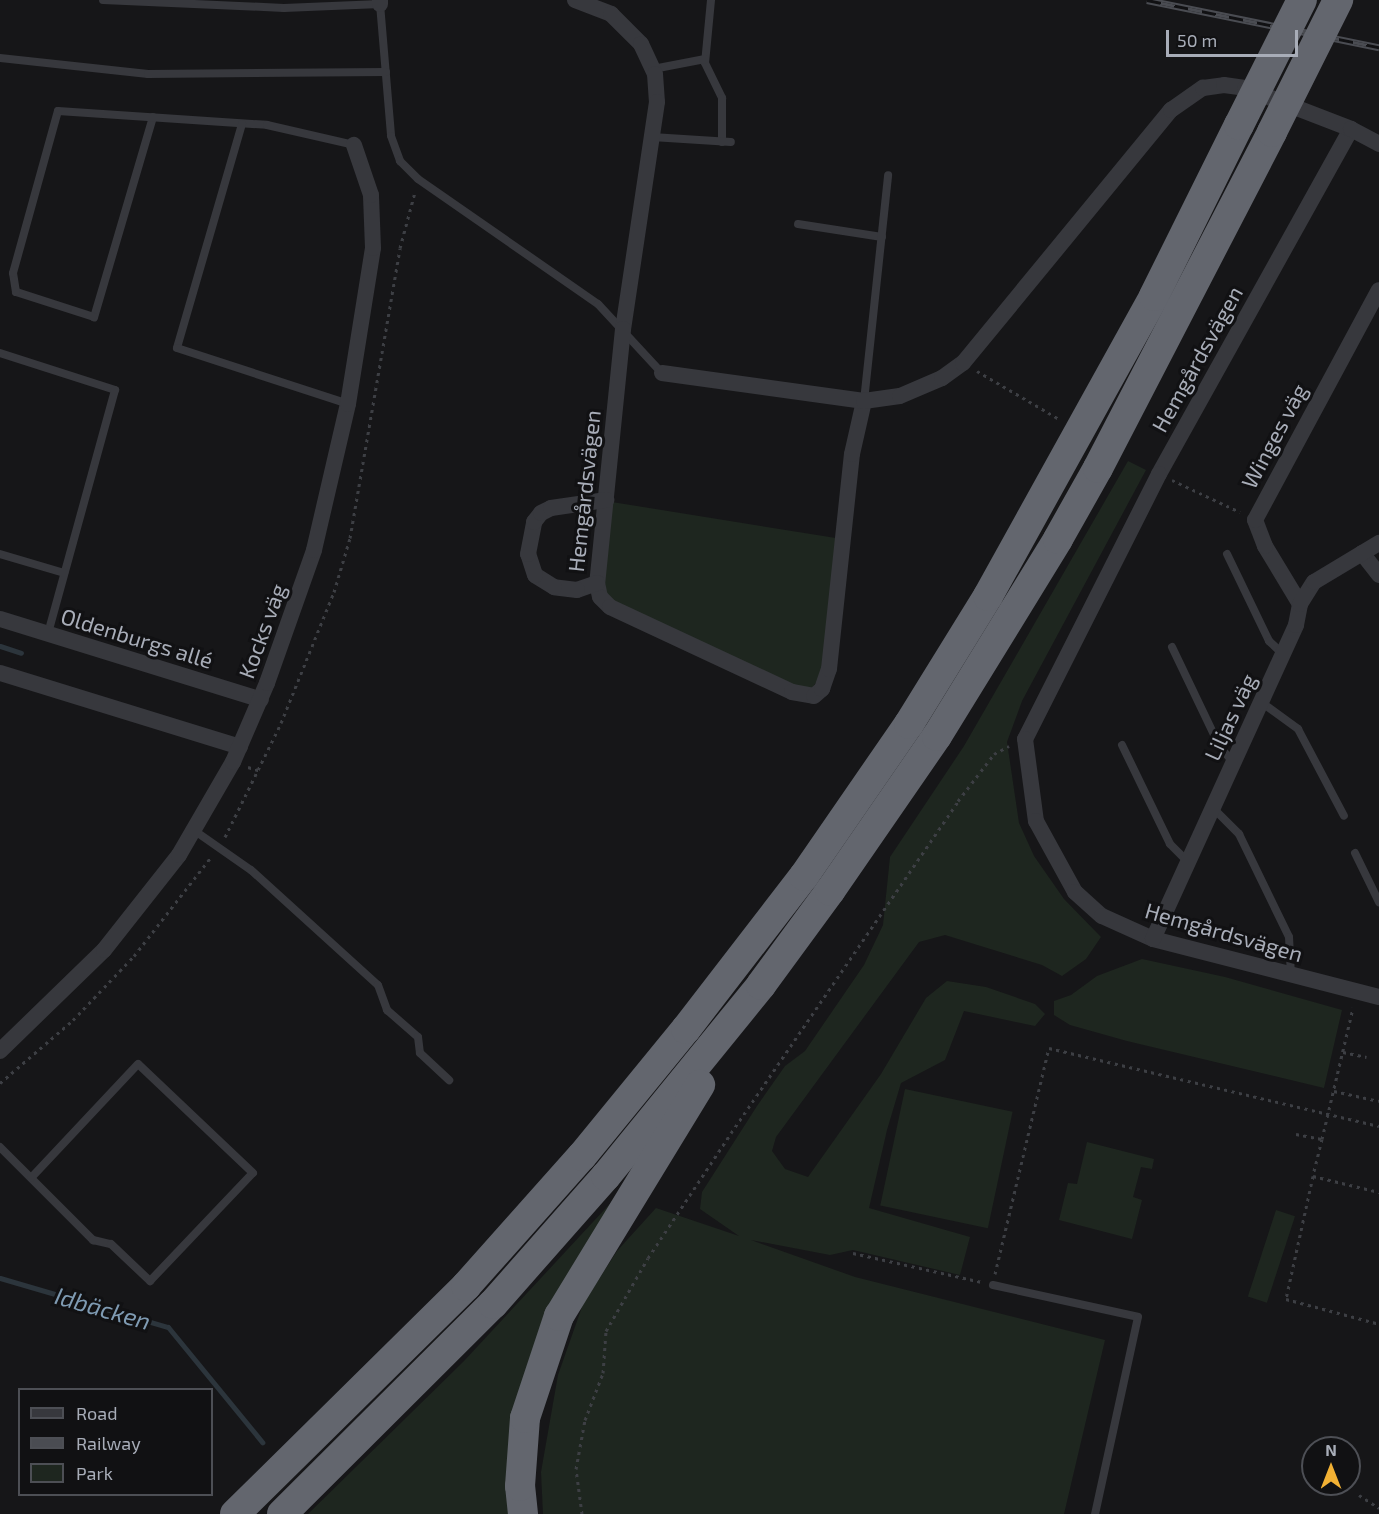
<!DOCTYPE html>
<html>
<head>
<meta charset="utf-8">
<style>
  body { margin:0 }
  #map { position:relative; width:1379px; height:1514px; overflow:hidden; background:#161618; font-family:"Exo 2",sans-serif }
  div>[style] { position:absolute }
  .green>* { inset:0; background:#1e261f; transform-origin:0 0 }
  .stream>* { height:5px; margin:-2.5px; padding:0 2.5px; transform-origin:2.5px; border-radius:2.5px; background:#2c353c }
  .path>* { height:3px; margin-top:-1.5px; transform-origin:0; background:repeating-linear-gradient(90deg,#3d3f44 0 3px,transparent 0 7.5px) }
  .lane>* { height:8px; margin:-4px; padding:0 4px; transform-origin:4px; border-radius:4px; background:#37383d }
  .street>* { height:16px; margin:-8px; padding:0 8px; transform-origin:8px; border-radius:8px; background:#37383d }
  .highway>* { height:30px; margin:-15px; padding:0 15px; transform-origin:15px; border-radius:15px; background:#63666e }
  .rail>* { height:7px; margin-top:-3.5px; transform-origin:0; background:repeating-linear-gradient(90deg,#111113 0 14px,#4a4c52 0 28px); box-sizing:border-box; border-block:2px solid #4a4c52 }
  .highway-bridge>* { height:30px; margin:-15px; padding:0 15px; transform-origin:15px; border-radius:15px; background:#63666e }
  span { translate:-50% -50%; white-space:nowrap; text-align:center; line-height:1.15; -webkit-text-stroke:6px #111113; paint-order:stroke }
  .street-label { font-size:22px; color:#a8adb8 }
  .water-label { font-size:24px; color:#7f9bb3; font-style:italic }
  .legend { position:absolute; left:18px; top:1388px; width:195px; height:108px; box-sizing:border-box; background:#111113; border:2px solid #4d4f55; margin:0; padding:8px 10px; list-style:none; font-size:18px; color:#a8adb8 }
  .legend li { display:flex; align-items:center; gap:12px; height:30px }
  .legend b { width:30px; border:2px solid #4d4f55 }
  .north { position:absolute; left:1301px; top:1436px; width:60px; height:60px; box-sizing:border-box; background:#111113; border:2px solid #4d4f55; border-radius:50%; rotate:0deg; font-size:16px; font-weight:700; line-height:24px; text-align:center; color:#a8adb8 }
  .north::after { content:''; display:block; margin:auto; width:21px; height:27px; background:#f2b134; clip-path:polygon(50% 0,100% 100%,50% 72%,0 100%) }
  .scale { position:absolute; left:1166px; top:30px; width:132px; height:27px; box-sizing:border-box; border:3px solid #a8adb8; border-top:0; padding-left:8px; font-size:18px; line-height:21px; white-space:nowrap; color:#a8adb8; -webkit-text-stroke:4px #111113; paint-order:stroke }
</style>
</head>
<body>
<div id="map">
  <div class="green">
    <div style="clip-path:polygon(1128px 461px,1146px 470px,1022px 701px,1007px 742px,1019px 823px,1034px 856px,1064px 899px,1101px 937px,1086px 959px,1062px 976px,1042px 965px,945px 935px,919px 942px,776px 1137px,772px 1151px,785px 1169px,808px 1177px,881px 1074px,926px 998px,947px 981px,986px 987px,1035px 1004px,1045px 1014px,1035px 1026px,964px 1011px,945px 1060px,901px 1083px,887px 1130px,869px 1208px,970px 1237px,960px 1275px,853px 1250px,830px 1255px,751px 1240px,855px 1277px,1105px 1340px,1064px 1514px,543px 1514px,541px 1472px,558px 1375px,583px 1304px,617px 1251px,656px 1208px,739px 1236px,700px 1209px,702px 1192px,757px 1106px,785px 1066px,805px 1051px,864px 965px,883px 925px,890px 857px,964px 746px)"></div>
    <div style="clip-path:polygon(612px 502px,842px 539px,827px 667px,808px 694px,614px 604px,602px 589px)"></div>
    <div style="clip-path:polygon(1142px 959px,1225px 977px,1342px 1010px,1324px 1088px,1127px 1041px,1070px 1025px,1054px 1015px,1054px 1001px,1071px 995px,1097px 976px)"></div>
    <div style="left:905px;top:1089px;width:110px;height:119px;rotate:12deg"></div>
    <div style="clip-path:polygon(1087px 1142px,1154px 1159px,1152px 1169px,1141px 1167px,1133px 1197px,1142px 1200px,1132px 1239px,1059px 1220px,1068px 1183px,1077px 1184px)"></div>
    <div style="clip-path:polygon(618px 1195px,577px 1267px,515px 1514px,308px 1514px,464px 1361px)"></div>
    <div style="left:1276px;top:1210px;width:20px;height:91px;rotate:18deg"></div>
  </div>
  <div class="stream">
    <div style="left:0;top:646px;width:22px;rotate:18deg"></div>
    <div style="left:0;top:1278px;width:175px;rotate:16.3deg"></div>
    <div style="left:168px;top:1327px;width:149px;rotate:50.7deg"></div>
  </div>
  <div class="path">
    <div style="left:977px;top:371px;width:95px;rotate:30.3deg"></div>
    <div style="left:1172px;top:480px;width:75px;rotate:25.2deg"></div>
    <div style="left:248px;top:767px;width:14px;rotate:17deg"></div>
    <div style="left:225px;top:837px;width:127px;rotate:-63.8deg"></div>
    <div style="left:281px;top:723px;width:141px;rotate:-68deg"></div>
    <div style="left:334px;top:592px;width:56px;rotate:-73.5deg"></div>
    <div style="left:350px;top:538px;width:294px;rotate:-80.2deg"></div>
    <div style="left:400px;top:248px;width:58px;rotate:-75deg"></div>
    <div style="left:1343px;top:1052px;width:24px;rotate:12deg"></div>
    <div style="left:0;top:1083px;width:96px;rotate:-40.8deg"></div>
    <div style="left:73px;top:1020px;width:88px;rotate:-46.4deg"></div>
    <div style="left:134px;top:956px;width:125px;rotate:-52.1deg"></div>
    <div style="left:1334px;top:1091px;width:46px;rotate:12.5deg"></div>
    <div style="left:1296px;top:1134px;width:26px;rotate:11deg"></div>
    <div style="left:1322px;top:1139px;width:38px;rotate:104deg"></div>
    <div style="left:1313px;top:1176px;width:68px;rotate:13.6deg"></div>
    <div style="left:1322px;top:1139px;width:135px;rotate:-76.7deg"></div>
    <div style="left:1313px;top:1176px;width:126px;rotate:102.4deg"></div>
    <div style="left:1286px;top:1299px;width:96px;rotate:15deg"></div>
    <div style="left:853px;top:1253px;width:132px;rotate:12.7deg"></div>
    <div style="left:995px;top:1274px;width:232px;rotate:-76.6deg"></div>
    <div style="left:1049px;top:1048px;width:339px;rotate:13.3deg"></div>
    <div style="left:1359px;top:1495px;width:24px;rotate:33deg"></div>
    <div style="left:582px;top:1514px;width:45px;rotate:-97.6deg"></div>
    <div style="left:576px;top:1469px;width:50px;rotate:-79.6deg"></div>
    <div style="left:585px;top:1420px;width:50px;rotate:-69deg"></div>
    <div style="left:603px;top:1373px;width:42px;rotate:-85.9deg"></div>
    <div style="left:606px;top:1331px;width:84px;rotate:-60.1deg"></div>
    <div style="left:648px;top:1258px;width:150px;rotate:-56.4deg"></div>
    <div style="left:731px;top:1133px;width:402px;rotate:-55.6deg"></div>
    <div style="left:958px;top:801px;width:59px;rotate:-52.5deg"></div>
    <div style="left:994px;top:754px;width:17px;rotate:-28deg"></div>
  </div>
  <div class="lane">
    <div style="left:103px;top:0;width:181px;rotate:2.5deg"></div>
    <div style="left:284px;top:8px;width:96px;rotate:-2.4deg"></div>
    <div style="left:380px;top:4px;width:132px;rotate:85.2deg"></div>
    <div style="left:391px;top:136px;width:27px;rotate:70deg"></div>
    <div style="left:400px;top:161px;width:25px;rotate:45deg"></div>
    <div style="left:418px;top:179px;width:219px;rotate:34.8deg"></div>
    <div style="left:598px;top:304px;width:94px;rotate:47.2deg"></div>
    <div style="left:711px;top:0;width:63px;rotate:95.4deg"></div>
    <div style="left:705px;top:63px;width:39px;rotate:64deg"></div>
    <div style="left:722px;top:98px;width:44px;rotate:90deg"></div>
    <div style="left:0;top:58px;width:149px;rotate:6.2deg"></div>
    <div style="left:148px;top:74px;width:238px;rotate:-0.5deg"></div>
    <div style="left:653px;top:69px;width:53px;rotate:-10.9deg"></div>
    <div style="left:153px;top:117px;width:209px;rotate:106.4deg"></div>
    <div style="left:94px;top:317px;width:82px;rotate:-162.2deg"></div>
    <div style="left:16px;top:292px;width:19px;rotate:-99deg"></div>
    <div style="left:13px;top:273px;width:168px;rotate:-74.5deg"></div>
    <div style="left:58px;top:111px;width:209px;rotate:3.8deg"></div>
    <div style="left:267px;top:125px;width:89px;rotate:12.9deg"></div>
    <div style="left:242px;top:124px;width:233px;rotate:106.2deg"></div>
    <div style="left:177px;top:348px;width:180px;rotate:18.1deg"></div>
    <div style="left:652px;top:137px;width:79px;rotate:3.6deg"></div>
    <div style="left:798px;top:224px;width:85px;rotate:8.8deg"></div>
    <div style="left:0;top:353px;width:121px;rotate:17.8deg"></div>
    <div style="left:115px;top:390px;width:252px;rotate:105.4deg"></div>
    <div style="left:864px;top:401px;width:227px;rotate:-83.9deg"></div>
    <div style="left:0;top:554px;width:67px;rotate:16.5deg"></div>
    <div style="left:1227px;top:554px;width:97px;rotate:64.2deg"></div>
    <div style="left:1269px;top:641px;width:19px;rotate:43deg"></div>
    <div style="left:1172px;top:647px;width:111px;rotate:64.4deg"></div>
    <div style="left:1220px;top:747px;width:20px;rotate:49deg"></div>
    <div style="left:1261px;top:702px;width:46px;rotate:36.1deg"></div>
    <div style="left:1298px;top:729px;width:98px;rotate:62.1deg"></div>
    <div style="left:1122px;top:745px;width:110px;rotate:64.1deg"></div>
    <div style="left:1170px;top:844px;width:25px;rotate:45deg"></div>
    <div style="left:1213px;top:808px;width:37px;rotate:45deg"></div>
    <div style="left:1239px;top:834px;width:114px;rotate:64.1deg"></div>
    <div style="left:1289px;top:937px;width:38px;rotate:87deg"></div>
    <div style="left:195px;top:831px;width:68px;rotate:34.9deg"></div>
    <div style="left:251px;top:870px;width:171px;rotate:42.2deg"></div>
    <div style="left:378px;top:985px;width:27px;rotate:70deg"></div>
    <div style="left:387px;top:1010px;width:41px;rotate:41.1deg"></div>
    <div style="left:418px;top:1037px;width:16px;rotate:83deg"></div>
    <div style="left:420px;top:1053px;width:40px;rotate:43deg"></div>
    <div style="left:1355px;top:853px;width:55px;rotate:63.9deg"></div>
    <div style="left:0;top:1147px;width:132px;rotate:45deg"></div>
    <div style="left:93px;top:1240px;width:18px;rotate:13deg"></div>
    <div style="left:111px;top:1244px;width:54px;rotate:43.5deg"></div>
    <div style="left:150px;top:1281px;width:149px;rotate:-46.4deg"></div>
    <div style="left:253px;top:1173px;width:158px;rotate:-136.5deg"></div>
    <div style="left:138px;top:1064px;width:156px;rotate:133.2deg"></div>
    <div style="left:993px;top:1285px;width:148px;rotate:12.4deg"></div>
    <div style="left:1138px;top:1317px;width:202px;rotate:102.3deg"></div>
  </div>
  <div class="street">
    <div style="left:380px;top:0;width:4px;rotate:90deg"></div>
    <div style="left:575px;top:0;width:39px;rotate:21deg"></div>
    <div style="left:611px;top:14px;width:42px;rotate:45deg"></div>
    <div style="left:641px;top:44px;width:33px;rotate:65deg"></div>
    <div style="left:655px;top:74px;width:28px;rotate:86deg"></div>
    <div style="left:657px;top:102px;width:230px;rotate:98.5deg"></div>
    <div style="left:623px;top:329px;width:255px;rotate:95.8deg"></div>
    <div style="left:597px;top:583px;width:14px;rotate:78deg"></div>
    <div style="left:600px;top:597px;width:14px;rotate:45deg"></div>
    <div style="left:610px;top:607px;width:201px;rotate:25deg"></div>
    <div style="left:792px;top:692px;width:22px;rotate:10deg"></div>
    <div style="left:814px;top:696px;width:11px;rotate:-41deg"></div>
    <div style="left:822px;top:689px;width:21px;rotate:-71deg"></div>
    <div style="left:829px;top:669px;width:216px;rotate:-83.9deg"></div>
    <div style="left:852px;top:454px;width:54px;rotate:-77.2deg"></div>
    <div style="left:1351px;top:129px;width:395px;rotate:119.1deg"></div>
    <div style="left:1159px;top:474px;width:297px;rotate:116.8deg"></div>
    <div style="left:1025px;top:739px;width:83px;rotate:82.4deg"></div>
    <div style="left:1036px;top:821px;width:81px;rotate:61.2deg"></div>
    <div style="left:1075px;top:892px;width:36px;rotate:42deg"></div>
    <div style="left:1102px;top:916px;width:56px;rotate:24.3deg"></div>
    <div style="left:1153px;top:939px;width:233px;rotate:14.4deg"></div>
    <div style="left:662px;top:373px;width:204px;rotate:7.9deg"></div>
    <div style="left:864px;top:401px;width:36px;rotate:-8deg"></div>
    <div style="left:900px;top:396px;width:46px;rotate:-23.2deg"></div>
    <div style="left:942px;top:378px;width:26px;rotate:-36deg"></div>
    <div style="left:963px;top:363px;width:328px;rotate:-50.6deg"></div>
    <div style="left:1171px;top:110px;width:39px;rotate:-35deg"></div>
    <div style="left:1203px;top:88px;width:21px;rotate:-8deg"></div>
    <div style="left:1224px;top:85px;width:21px;rotate:8deg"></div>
    <div style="left:1245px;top:88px;width:114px;rotate:21.1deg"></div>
    <div style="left:1351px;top:129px;width:32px;rotate:28deg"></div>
    <div style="left:1362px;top:553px;width:28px;rotate:52deg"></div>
    <div style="left:597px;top:583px;width:21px;rotate:161deg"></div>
    <div style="left:577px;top:590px;width:23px;rotate:-173deg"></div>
    <div style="left:554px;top:587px;width:22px;rotate:-148deg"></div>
    <div style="left:535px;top:575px;width:22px;rotate:-108deg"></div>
    <div style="left:528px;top:554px;width:33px;rotate:-79deg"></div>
    <div style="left:534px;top:522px;width:11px;rotate:-52deg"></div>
    <div style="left:541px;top:513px;width:11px;rotate:-27deg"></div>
    <div style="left:551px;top:508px;width:56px;rotate:-8.3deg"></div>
    <div style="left:1300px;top:604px;width:68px;rotate:-121.1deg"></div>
    <div style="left:1265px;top:546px;width:28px;rotate:-111deg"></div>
    <div style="left:1255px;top:520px;width:261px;rotate:-61.7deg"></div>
    <div style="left:0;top:619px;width:273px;rotate:17.2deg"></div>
    <div style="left:0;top:673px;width:251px;rotate:17.1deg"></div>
    <div style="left:1153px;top:939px;width:345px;rotate:-65.5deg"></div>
    <div style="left:1296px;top:625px;width:21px;rotate:-79deg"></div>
    <div style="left:1300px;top:604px;width:26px;rotate:-58deg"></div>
    <div style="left:1314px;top:582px;width:76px;rotate:-31deg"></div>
    <div style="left:0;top:1051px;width:145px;rotate:-44.2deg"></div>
    <div style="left:104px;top:950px;width:121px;rotate:-51.7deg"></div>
    <div style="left:179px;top:855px;width:108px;rotate:-59.9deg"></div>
    <div style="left:233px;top:762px;width:86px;rotate:-66.7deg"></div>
    <div style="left:267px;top:683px;width:141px;rotate:-70.5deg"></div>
    <div style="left:314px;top:550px;width:150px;rotate:-76.9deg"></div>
    <div style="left:348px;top:404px;width:158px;rotate:-80.9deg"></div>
    <div style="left:373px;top:248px;width:53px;rotate:-92.2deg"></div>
    <div style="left:371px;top:195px;width:53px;rotate:-108.8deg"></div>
  </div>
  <div class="highway">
    <div style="left:235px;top:1514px;width:325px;rotate:-44.6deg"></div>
    <div style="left:466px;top:1286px;width:174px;rotate:-48.3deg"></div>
    <div style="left:582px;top:1156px;width:164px;rotate:-50.7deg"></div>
    <div style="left:686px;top:1029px;width:193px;rotate:-52.4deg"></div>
    <div style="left:804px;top:876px;width:185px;rotate:-55.4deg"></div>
    <div style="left:909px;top:724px;width:150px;rotate:-58.3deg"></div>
    <div style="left:988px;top:596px;width:343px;rotate:-61deg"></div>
    <div style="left:1154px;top:296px;width:191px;rotate:-63.6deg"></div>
    <div style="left:282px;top:1514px;width:298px;rotate:-44.9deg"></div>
    <div style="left:493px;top:1304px;width:171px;rotate:-48.6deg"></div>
    <div style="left:606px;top:1176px;width:246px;rotate:-50.9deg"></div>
    <div style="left:761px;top:985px;width:117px;rotate:-53.7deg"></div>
    <div style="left:830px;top:891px;width:188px;rotate:-55.4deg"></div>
    <div style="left:937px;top:736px;width:231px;rotate:-58.4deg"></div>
    <div style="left:1058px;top:539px;width:81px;rotate:-60.6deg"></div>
    <div style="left:1098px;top:468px;width:378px;rotate:-62.6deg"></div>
    <div style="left:523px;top:1514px;width:28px;rotate:-96deg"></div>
    <div style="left:520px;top:1486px;width:68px;rotate:-85.8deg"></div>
    <div style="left:525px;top:1418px;width:108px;rotate:-71.6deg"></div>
    <div style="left:559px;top:1316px;width:271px;rotate:-58.6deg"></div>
  </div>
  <div class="rail">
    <div style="left:1147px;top:0;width:237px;rotate:11.5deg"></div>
  </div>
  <div class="highway-bridge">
    <div style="left:1239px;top:125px;width:140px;rotate:-63.3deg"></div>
    <div style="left:1272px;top:132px;width:148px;rotate:-63.4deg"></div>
  </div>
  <div class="street-label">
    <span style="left:1197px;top:359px;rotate:-61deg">Hemgårdsvägen</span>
    <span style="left:1274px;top:436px;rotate:-62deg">Winges väg</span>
    <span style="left:584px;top:491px;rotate:-84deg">Hemgårdsvägen</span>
    <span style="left:262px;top:631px;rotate:-70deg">Kocks väg</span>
    <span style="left:137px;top:638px;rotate:17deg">Oldenburgs allé</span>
    <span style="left:1230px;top:717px;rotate:-65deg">Liljas väg</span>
    <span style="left:1224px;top:932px;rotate:16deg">Hemgårdsvägen</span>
  </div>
  <div class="water-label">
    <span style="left:103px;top:1308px;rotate:16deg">Idbäcken</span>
  </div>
  <ul class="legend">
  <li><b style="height:8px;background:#37383d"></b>Road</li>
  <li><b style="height:8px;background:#4a4c52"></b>Railway</li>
  <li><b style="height:16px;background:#1e261f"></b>Park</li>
  </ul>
  <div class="north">N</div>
  <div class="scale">50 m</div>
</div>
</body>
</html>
